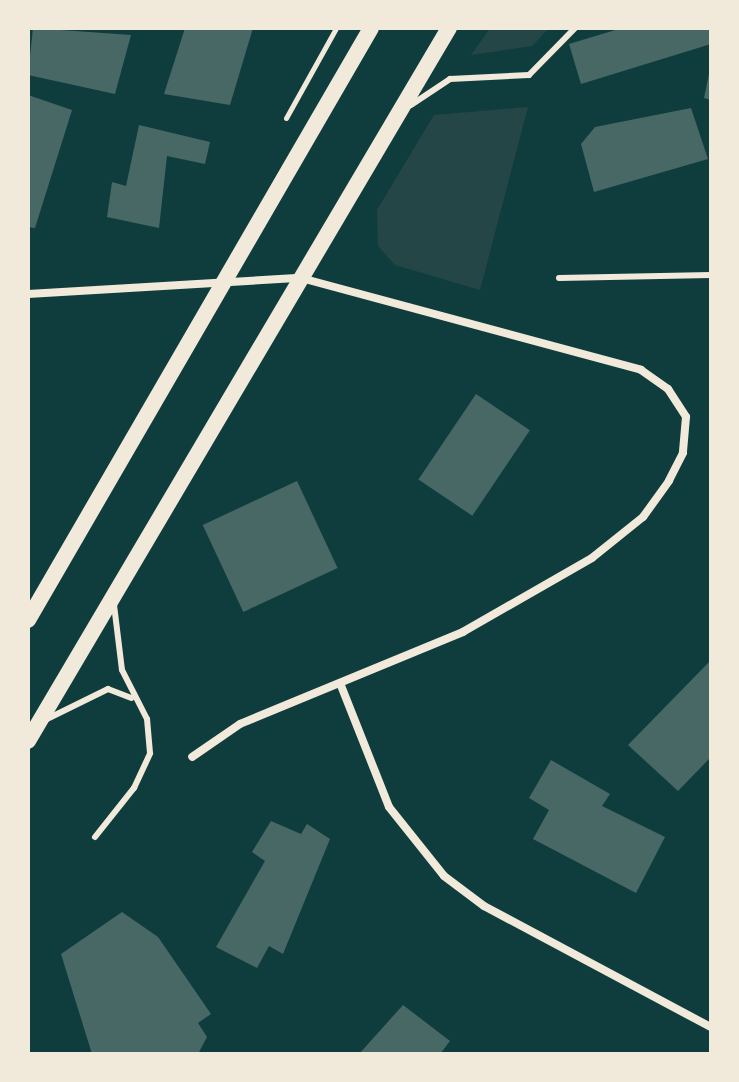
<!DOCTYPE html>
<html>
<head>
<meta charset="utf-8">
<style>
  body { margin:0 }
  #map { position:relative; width:739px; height:1082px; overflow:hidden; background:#0f3d3e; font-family:"Fira Sans",sans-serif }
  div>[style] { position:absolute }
  .green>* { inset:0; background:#244646 }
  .building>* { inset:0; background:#486865; transform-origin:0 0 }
  .path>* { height:5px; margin:-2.5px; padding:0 2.5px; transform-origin:2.5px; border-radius:2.5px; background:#f1e9da }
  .service>* { height:6px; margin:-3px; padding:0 3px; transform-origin:3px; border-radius:3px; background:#f1e9da }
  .minor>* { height:8px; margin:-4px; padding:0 4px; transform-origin:4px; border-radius:4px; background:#f1e9da }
  .secondary>* { height:16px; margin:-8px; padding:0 8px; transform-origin:8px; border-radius:8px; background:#f1e9da }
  span { translate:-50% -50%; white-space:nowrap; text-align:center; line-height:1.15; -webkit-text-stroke:6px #f1e9da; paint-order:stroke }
  .frame { position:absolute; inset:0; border:30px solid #f1e9da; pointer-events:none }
</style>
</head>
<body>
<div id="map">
  <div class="green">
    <div style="clip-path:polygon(490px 28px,549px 28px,532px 46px,471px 55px)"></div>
    <div style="clip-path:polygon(528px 107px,480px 290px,395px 265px,378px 246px,377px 210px,434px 115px)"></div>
  </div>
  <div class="building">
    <div style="clip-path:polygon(33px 28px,131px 35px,115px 94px,28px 75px)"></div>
    <div style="clip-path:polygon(185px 28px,253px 28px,230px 105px,164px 94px)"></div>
    <div style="clip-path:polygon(622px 28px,711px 28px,711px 44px,581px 84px,569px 44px)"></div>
    <div style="clip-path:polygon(710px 69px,711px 69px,711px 100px,704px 98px)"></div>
    <div style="clip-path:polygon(28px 95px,72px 110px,35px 228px,28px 227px)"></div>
    <div style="clip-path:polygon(691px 108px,708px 159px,594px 192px,581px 144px,595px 127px)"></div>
    <div style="clip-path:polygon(139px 125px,210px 142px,205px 164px,167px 156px,159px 228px,107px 217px,112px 182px,126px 186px)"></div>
    <div style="left:476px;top:394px;width:65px;height:103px;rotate:34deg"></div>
    <div style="left:297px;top:481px;width:96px;height:104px;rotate:65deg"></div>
    <div style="clip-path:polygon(711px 660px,711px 757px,678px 791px,628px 745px)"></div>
    <div style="clip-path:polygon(551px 760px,610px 794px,602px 806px,665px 837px,636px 893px,533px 839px,549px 810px,529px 798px)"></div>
    <div style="clip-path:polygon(271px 821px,301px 834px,307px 824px,330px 839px,283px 954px,269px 946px,257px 968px,216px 947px,265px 861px,252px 852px)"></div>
    <div style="clip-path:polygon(122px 912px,158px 937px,211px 1014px,198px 1023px,207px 1037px,198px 1054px,92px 1054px,61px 954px)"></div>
    <div style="clip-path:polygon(403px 1005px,450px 1041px,440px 1054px,359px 1054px)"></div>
  </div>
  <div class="path">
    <div style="left:286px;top:118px;width:103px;rotate:-60.9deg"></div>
  </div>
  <div class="service">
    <div style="left:411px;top:105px;width:47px;rotate:-33.7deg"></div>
    <div style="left:450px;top:79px;width:79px;rotate:-2.9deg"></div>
    <div style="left:529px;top:75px;width:66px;rotate:-45.6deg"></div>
    <div style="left:559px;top:278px;width:152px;rotate:-1.1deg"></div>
    <div style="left:47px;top:719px;width:68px;rotate:-26.2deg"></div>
    <div style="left:108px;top:689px;width:25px;rotate:21deg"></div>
    <div style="left:95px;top:837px;width:63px;rotate:-51.5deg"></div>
    <div style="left:134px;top:788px;width:38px;rotate:-65deg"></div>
    <div style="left:150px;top:753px;width:34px;rotate:-95deg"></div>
    <div style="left:147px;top:719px;width:55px;rotate:-117deg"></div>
    <div style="left:122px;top:670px;width:65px;rotate:-97deg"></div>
  </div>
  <div class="minor">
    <div style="left:28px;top:294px;width:273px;rotate:-3.4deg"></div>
    <div style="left:301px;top:278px;width:352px;rotate:15.1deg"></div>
    <div style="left:641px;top:370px;width:33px;rotate:35deg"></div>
    <div style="left:668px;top:389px;width:33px;rotate:57deg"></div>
    <div style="left:686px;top:417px;width:36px;rotate:95deg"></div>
    <div style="left:683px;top:453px;width:31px;rotate:117deg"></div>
    <div style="left:669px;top:481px;width:44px;rotate:125.8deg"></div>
    <div style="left:643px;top:517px;width:65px;rotate:141.2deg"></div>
    <div style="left:592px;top:558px;width:149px;rotate:150.2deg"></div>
    <div style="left:463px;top:632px;width:241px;rotate:157.6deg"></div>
    <div style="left:240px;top:724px;width:58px;rotate:145.5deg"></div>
    <div style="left:340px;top:683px;width:133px;rotate:68.4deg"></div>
    <div style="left:389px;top:807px;width:88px;rotate:51.4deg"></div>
    <div style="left:444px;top:876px;width:50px;rotate:36.9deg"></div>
    <div style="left:484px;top:906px;width:257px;rotate:28.1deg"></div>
  </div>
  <div class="secondary">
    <div style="left:28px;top:620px;width:684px;rotate:-59.91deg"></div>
    <div style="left:28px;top:741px;width:828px;rotate:-59.44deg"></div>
  </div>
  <div class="frame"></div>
</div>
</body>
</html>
